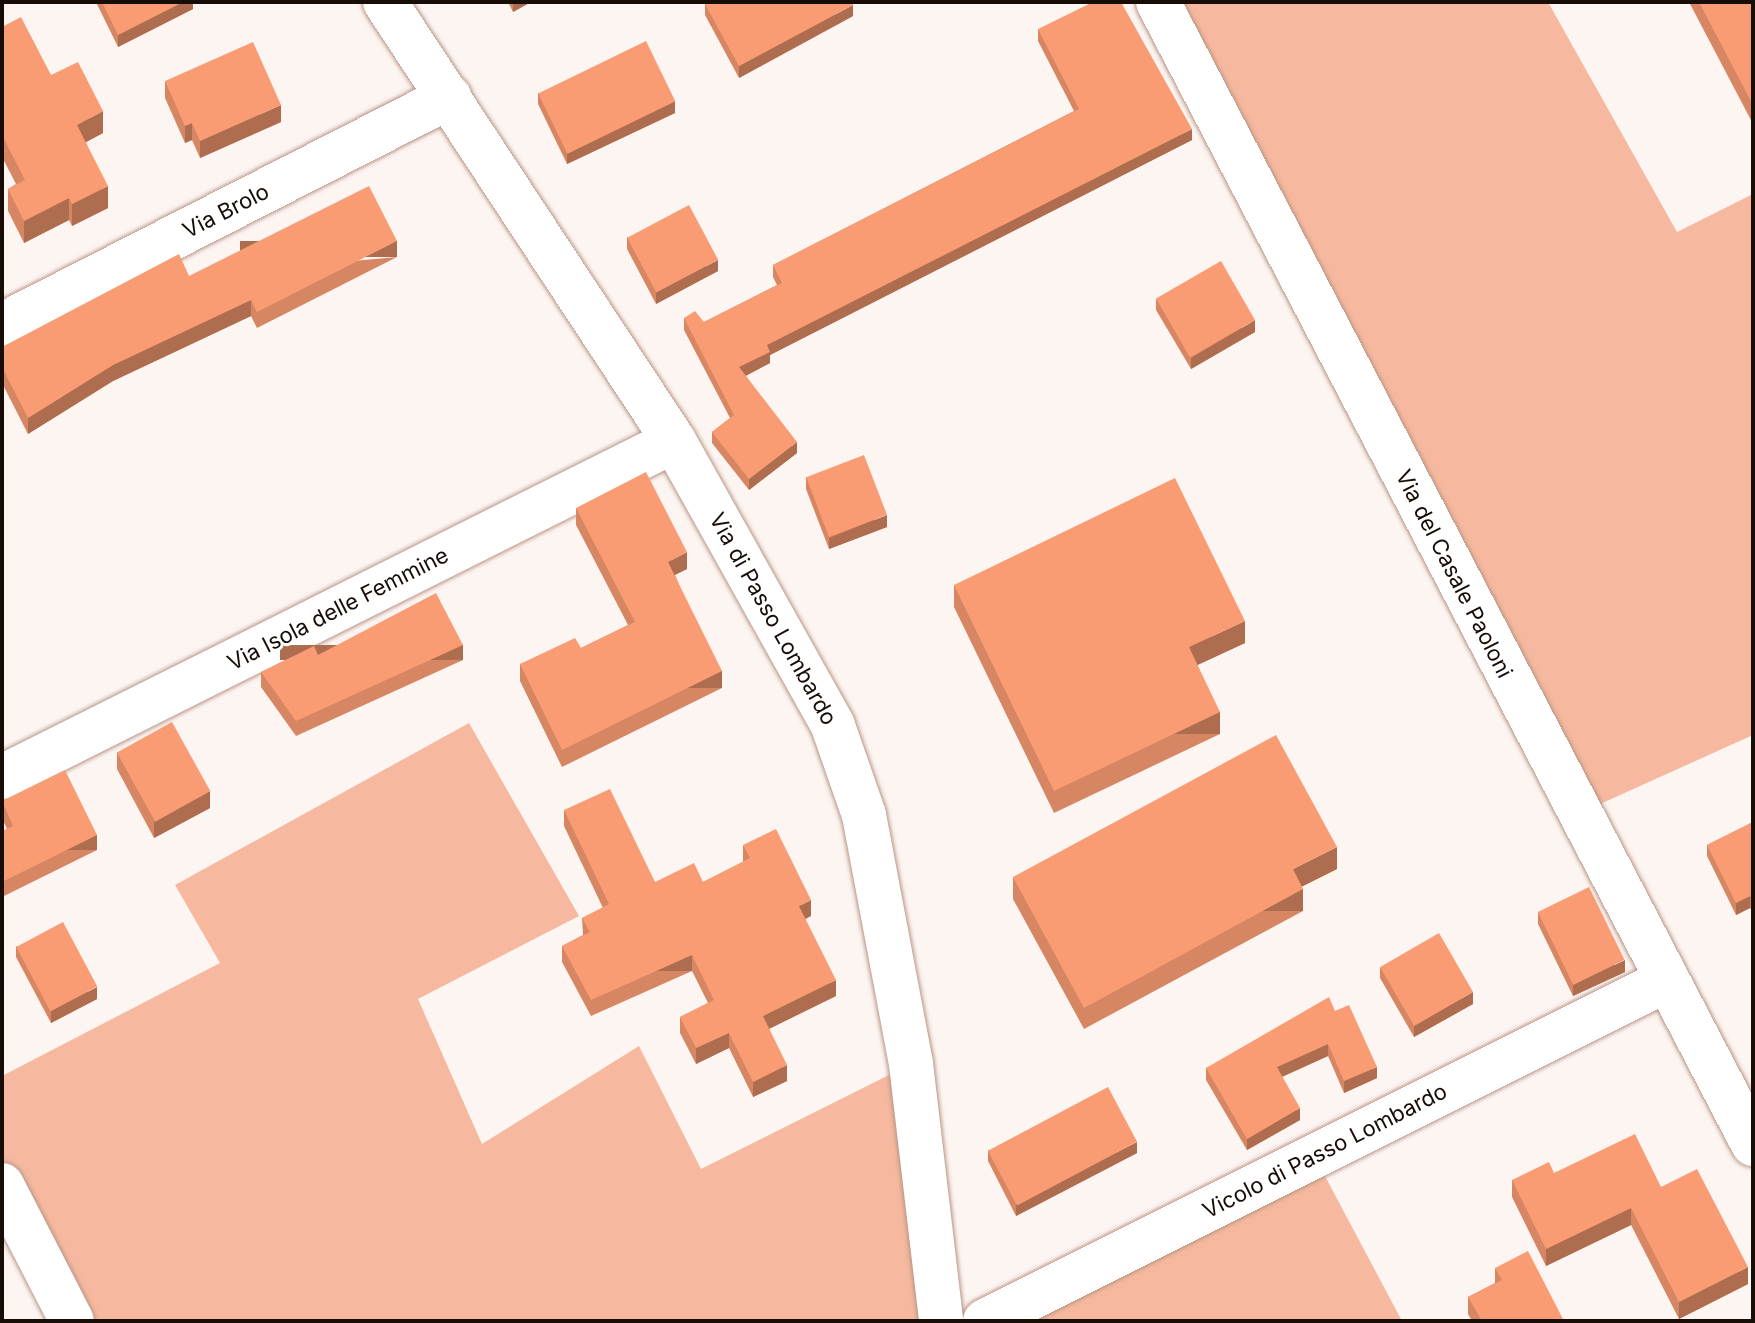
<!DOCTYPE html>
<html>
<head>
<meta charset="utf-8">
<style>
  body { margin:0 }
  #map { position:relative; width:1755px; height:1323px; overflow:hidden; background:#fdf5f2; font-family:Inter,sans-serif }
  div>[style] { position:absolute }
  .green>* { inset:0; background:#f6b99f }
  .roads { filter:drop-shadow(0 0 2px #b99586) drop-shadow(0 0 2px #b99586) }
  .minor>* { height:44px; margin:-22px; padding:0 22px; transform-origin:22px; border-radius:22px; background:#fff }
  .wall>* { inset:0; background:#d78663 }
  .shaded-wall>* { inset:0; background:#af6d50; transform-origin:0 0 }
  .building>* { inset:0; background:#fa9c73; transform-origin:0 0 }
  span { translate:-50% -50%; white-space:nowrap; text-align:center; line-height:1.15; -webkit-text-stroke:6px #fff; paint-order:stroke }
  .street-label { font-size:22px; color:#180c07 }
  .frame { position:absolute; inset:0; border:4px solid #180c07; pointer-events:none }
</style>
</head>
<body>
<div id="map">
  <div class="green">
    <div style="clip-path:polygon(1158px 2px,1548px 2px,1677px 232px,1753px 194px,1753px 735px,1578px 814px)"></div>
    <div style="clip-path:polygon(469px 723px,579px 916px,418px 999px,482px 1144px,639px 1046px,701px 1169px,899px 1070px,919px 1321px,83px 1321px,2px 1160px,2px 1076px,220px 963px,175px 885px)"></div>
    <div style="clip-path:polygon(1318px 1163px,1402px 1321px,1014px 1321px)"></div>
  </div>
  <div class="roads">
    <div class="minor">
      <div style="left:385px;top:2px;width:526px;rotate:56.64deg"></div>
      <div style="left:674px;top:441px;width:326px;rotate:60.8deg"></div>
      <div style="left:833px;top:726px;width:94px;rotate:70.8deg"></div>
      <div style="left:864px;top:815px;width:253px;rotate:79.3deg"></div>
      <div style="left:911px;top:1064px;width:259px;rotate:83.3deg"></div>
      <div style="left:1158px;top:2px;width:1288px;rotate:62.48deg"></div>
      <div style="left:2px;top:325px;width:502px;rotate:-27.02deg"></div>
      <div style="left:2px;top:777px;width:751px;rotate:-26.57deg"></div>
      <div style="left:2px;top:1185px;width:153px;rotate:62.8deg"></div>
      <div style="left:985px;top:1321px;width:760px;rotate:-26.57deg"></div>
    </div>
  </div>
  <div class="wall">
    <div style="clip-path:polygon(96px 2px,193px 2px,193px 9px,118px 47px)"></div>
    <div style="clip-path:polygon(508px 2px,531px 2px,513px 12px)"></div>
    <div style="clip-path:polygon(1689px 2px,1753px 2px,1753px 124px)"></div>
    <div style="clip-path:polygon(705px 4px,853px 16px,739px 78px,705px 15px)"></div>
    <div style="clip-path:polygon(2px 27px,51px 75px,103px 133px,86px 142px,108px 208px,72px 226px,69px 220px,24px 243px,8px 211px,8px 189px,16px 184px,2px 157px)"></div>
    <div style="clip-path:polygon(1038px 29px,1192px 140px,770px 355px,770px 363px,746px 376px,797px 453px,749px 490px,712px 443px,712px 432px,730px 418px,684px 330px,684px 318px,704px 322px,777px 285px,773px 277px,773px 265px,1074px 111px,1038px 41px)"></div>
    <div style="clip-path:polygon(165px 81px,281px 122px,200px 158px,192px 140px,185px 143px,165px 98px)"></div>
    <div style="clip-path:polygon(538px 93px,675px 113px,567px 164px,538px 104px)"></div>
    <div style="clip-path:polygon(627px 237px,718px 271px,656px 304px,627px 249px)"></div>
    <div style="clip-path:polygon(397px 257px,257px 328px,251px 316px,113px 381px,28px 434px,2px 383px,2px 347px,189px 276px)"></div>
    <div style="clip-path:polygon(1156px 299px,1255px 332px,1191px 369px,1156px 310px)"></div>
    <div style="clip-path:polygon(806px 477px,887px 527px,829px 549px,806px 489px)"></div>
    <div style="clip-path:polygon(576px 508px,687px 569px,675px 575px,722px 688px,562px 767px,520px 681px,520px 664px,581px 648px,628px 625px,576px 525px)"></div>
    <div style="clip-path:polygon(954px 585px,1245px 643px,1197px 665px,1220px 734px,1054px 813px,954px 607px)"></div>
    <div style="clip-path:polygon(318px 655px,463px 660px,296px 736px,261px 687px,261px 672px)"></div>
    <div style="clip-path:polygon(117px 752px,210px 808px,154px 838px,117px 769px)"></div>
    <div style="clip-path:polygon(2px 801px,97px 850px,2px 897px,2px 831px,7px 829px,2px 818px)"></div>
    <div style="clip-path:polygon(564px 810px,655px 882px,703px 882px,743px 862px,743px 845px,811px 916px,805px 919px,836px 996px,769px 1028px,787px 1081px,753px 1097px,729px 1048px,696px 1064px,680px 1033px,680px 1017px,708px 1003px,692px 971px,591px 1016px,562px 962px,562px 946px,583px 935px,582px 918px,603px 908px,564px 826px)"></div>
    <div style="clip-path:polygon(1753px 822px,1753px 912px,1750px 908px,1736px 915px,1707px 856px,1707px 845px)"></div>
    <div style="clip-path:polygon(1337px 869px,1301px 887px,1303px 911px,1084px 1029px,1013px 899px,1013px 877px)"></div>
    <div style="clip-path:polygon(1538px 912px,1625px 972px,1573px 996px,1538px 924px)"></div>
    <div style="clip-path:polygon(16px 946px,97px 999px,51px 1023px,16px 957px)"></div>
    <div style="clip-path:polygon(1380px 967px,1473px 1004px,1414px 1037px,1380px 978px)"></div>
    <div style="clip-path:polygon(1335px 1011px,1377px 1078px,1344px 1093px,1328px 1056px,1282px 1077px,1300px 1120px,1247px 1150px,1206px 1080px,1206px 1068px)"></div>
    <div style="clip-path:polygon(988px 1150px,1137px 1153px,1016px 1216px,988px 1161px)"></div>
    <div style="clip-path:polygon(1554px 1173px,1661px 1187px,1748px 1284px,1679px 1319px,1631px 1225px,1546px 1266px,1512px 1197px,1512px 1180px)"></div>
    <div style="clip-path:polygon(1495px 1268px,1564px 1321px,1472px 1321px,1468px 1314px,1468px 1297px,1495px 1283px)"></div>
  </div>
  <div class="shaded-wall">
    <div style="clip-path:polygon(183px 2px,193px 2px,193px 9px,118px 47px,118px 35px)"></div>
    <div style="clip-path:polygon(513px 2px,531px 2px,513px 12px)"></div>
    <div style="clip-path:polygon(853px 5px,853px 16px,739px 78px,739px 66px)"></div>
    <div style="clip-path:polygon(675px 101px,675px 113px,567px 164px,567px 153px)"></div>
    <div style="clip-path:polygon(281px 105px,281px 122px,200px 158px,200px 141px)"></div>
    <div style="clip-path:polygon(103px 111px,103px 133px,77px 147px,77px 125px)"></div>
    <div style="clip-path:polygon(192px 123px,192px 140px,185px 143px,185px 126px)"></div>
    <div style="clip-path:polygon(1192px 129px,1192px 140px,770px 355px,770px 363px,739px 379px,739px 367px,767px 345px)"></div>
    <div style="clip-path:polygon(108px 186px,108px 208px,72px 226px,72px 204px)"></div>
    <div style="clip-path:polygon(69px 198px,69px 220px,24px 243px,24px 221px)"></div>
    <div style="left:397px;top:241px;width:16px;height:157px;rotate:90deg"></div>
    <div style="clip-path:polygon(718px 260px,718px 271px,656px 304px,656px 292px)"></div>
    <div style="clip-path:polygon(251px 300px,251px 316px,113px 381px,28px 434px,28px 418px,113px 365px)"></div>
    <div style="clip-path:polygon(1255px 320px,1255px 332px,1191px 369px,1191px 358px)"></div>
    <div style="clip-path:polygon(797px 442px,797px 453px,749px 490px,749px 479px)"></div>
    <div style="clip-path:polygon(887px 515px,887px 527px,829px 549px,829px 538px)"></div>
    <div style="clip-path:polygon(687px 552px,687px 569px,668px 578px,668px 562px)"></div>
    <div style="clip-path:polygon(1245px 621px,1245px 643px,1189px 669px,1189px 647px)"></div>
    <div style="left:463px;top:645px;width:15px;height:183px;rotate:90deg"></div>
    <div style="left:722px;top:671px;width:17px;height:178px;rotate:90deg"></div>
    <div style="left:1220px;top:712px;width:22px;height:184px;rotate:90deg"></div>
    <div style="clip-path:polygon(210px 791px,210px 808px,154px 838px,154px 821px)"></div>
    <div style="left:97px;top:835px;width:15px;height:106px;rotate:90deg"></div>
    <div style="clip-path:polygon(1337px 847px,1337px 869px,1293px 891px,1293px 869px)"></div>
    <div style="left:1303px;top:889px;width:22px;height:249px;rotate:90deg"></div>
    <div style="clip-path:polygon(1750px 896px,1750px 908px,1736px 915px,1736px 903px)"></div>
    <div style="clip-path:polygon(811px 900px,811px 916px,799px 922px,799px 906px)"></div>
    <div style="left:692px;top:955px;width:16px;height:111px;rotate:90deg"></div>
    <div style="clip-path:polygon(1625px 960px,1625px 972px,1573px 996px,1573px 985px)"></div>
    <div style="clip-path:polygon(836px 980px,836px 996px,763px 1032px,763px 1016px)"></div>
    <div style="clip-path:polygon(97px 987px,97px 999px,51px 1023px,51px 1011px)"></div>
    <div style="clip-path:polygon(1473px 992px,1473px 1004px,1414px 1037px,1414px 1026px)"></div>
    <div style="clip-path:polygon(729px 1033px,729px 1048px,696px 1064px,696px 1048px)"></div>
    <div style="clip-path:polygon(1328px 1044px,1328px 1056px,1277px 1079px,1277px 1067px)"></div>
    <div style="clip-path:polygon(787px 1065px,787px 1081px,753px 1097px,753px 1082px)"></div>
    <div style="clip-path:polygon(1377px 1067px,1377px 1078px,1344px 1093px,1344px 1081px)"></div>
    <div style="clip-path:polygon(1300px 1108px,1300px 1120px,1247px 1150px,1247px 1139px)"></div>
    <div style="clip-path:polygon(1137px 1142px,1137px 1153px,1016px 1216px,1016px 1204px)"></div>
    <div style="clip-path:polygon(1631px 1208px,1631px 1225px,1546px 1266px,1546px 1249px)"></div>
    <div style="clip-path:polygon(1748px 1267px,1748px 1284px,1679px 1319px,1679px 1302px)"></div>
  </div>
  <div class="building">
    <div style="clip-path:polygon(102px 2px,183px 2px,118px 35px)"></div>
    <div style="clip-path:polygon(708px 2px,852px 2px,853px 5px,739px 66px,705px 4px)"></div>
    <div style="clip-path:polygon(1093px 2px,1121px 2px,1192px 129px,767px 345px,770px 352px,739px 367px,797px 442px,749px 479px,712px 432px,734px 415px,684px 318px,695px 311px,704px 322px,782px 283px,773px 265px,1079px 109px,1038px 29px)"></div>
    <div style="clip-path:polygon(1699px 2px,1753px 2px,1753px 105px)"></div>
    <div style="clip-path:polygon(21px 17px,51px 75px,78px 62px,103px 111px,77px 125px,108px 186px,72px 204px,69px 198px,24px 221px,8px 189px,25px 180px,2px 135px,2px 27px)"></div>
    <div style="left:646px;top:41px;width:67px;height:120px;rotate:64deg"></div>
    <div style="clip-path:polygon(253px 42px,281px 105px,200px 141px,192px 123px,185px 126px,165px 81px)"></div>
    <div style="clip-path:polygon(369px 186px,397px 241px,257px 312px,251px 300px,113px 365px,28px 418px,2px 367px,2px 347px,179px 254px,189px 276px)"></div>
    <div style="left:689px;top:205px;width:62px;height:70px;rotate:62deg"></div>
    <div style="left:1221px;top:261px;width:68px;height:75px;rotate:60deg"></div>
    <div style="left:864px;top:455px;width:64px;height:62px;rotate:69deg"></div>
    <div style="clip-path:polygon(646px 472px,687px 552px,668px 562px,722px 671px,562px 750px,520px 664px,575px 638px,581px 648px,635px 622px,576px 508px)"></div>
    <div style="clip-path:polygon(1175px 478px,1245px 621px,1189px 647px,1220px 712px,1054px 791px,954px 585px)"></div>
    <div style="clip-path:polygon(436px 593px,463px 645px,296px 721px,261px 672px,314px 646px,318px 655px)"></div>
    <div style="left:172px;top:722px;width:79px;height:63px;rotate:61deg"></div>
    <div style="clip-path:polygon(1276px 735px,1337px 847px,1293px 869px,1303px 889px,1084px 1008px,1013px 877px)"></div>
    <div style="clip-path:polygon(65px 770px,97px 835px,2px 882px,2px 831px,13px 826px,2px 801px)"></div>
    <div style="clip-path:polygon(610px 789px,655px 882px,694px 863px,703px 882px,750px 858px,743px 845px,776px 829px,811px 900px,799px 906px,836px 980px,763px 1016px,787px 1065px,753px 1082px,729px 1033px,696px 1048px,680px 1017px,714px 1000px,692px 955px,591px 1000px,562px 946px,590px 932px,582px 918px,609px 904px,564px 810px)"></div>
    <div style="clip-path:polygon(1753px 822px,1753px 901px,1750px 896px,1736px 903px,1707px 845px)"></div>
    <div style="left:1589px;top:887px;width:81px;height:57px;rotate:64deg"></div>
    <div style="left:63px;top:922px;width:73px;height:53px;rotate:62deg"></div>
    <div style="left:1439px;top:933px;width:68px;height:68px;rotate:60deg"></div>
    <div style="clip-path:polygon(1329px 997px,1335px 1011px,1349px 1005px,1377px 1067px,1344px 1081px,1328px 1044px,1277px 1067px,1300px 1108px,1247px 1139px,1206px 1068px)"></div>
    <div style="left:1108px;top:1087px;width:62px;height:136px;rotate:62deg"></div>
    <div style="clip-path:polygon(1635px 1134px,1661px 1187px,1697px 1169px,1748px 1267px,1679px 1302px,1631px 1208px,1546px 1249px,1512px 1180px,1549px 1162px,1554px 1173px)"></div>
    <div style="clip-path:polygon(1528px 1251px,1564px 1321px,1482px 1321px,1468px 1297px,1502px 1280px,1495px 1268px)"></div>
  </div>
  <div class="street-label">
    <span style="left:226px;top:211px;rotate:-27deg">Via Brolo</span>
    <span style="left:1454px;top:574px;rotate:63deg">Via del Casale Paoloni</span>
    <span style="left:338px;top:609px;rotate:-27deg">Via Isola delle Femmine</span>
    <span style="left:773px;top:619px;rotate:61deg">Via di Passo Lombardo</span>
    <span style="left:1325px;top:1151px;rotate:-27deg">Vicolo di Passo Lombardo</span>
  </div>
  <div class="frame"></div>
</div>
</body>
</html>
